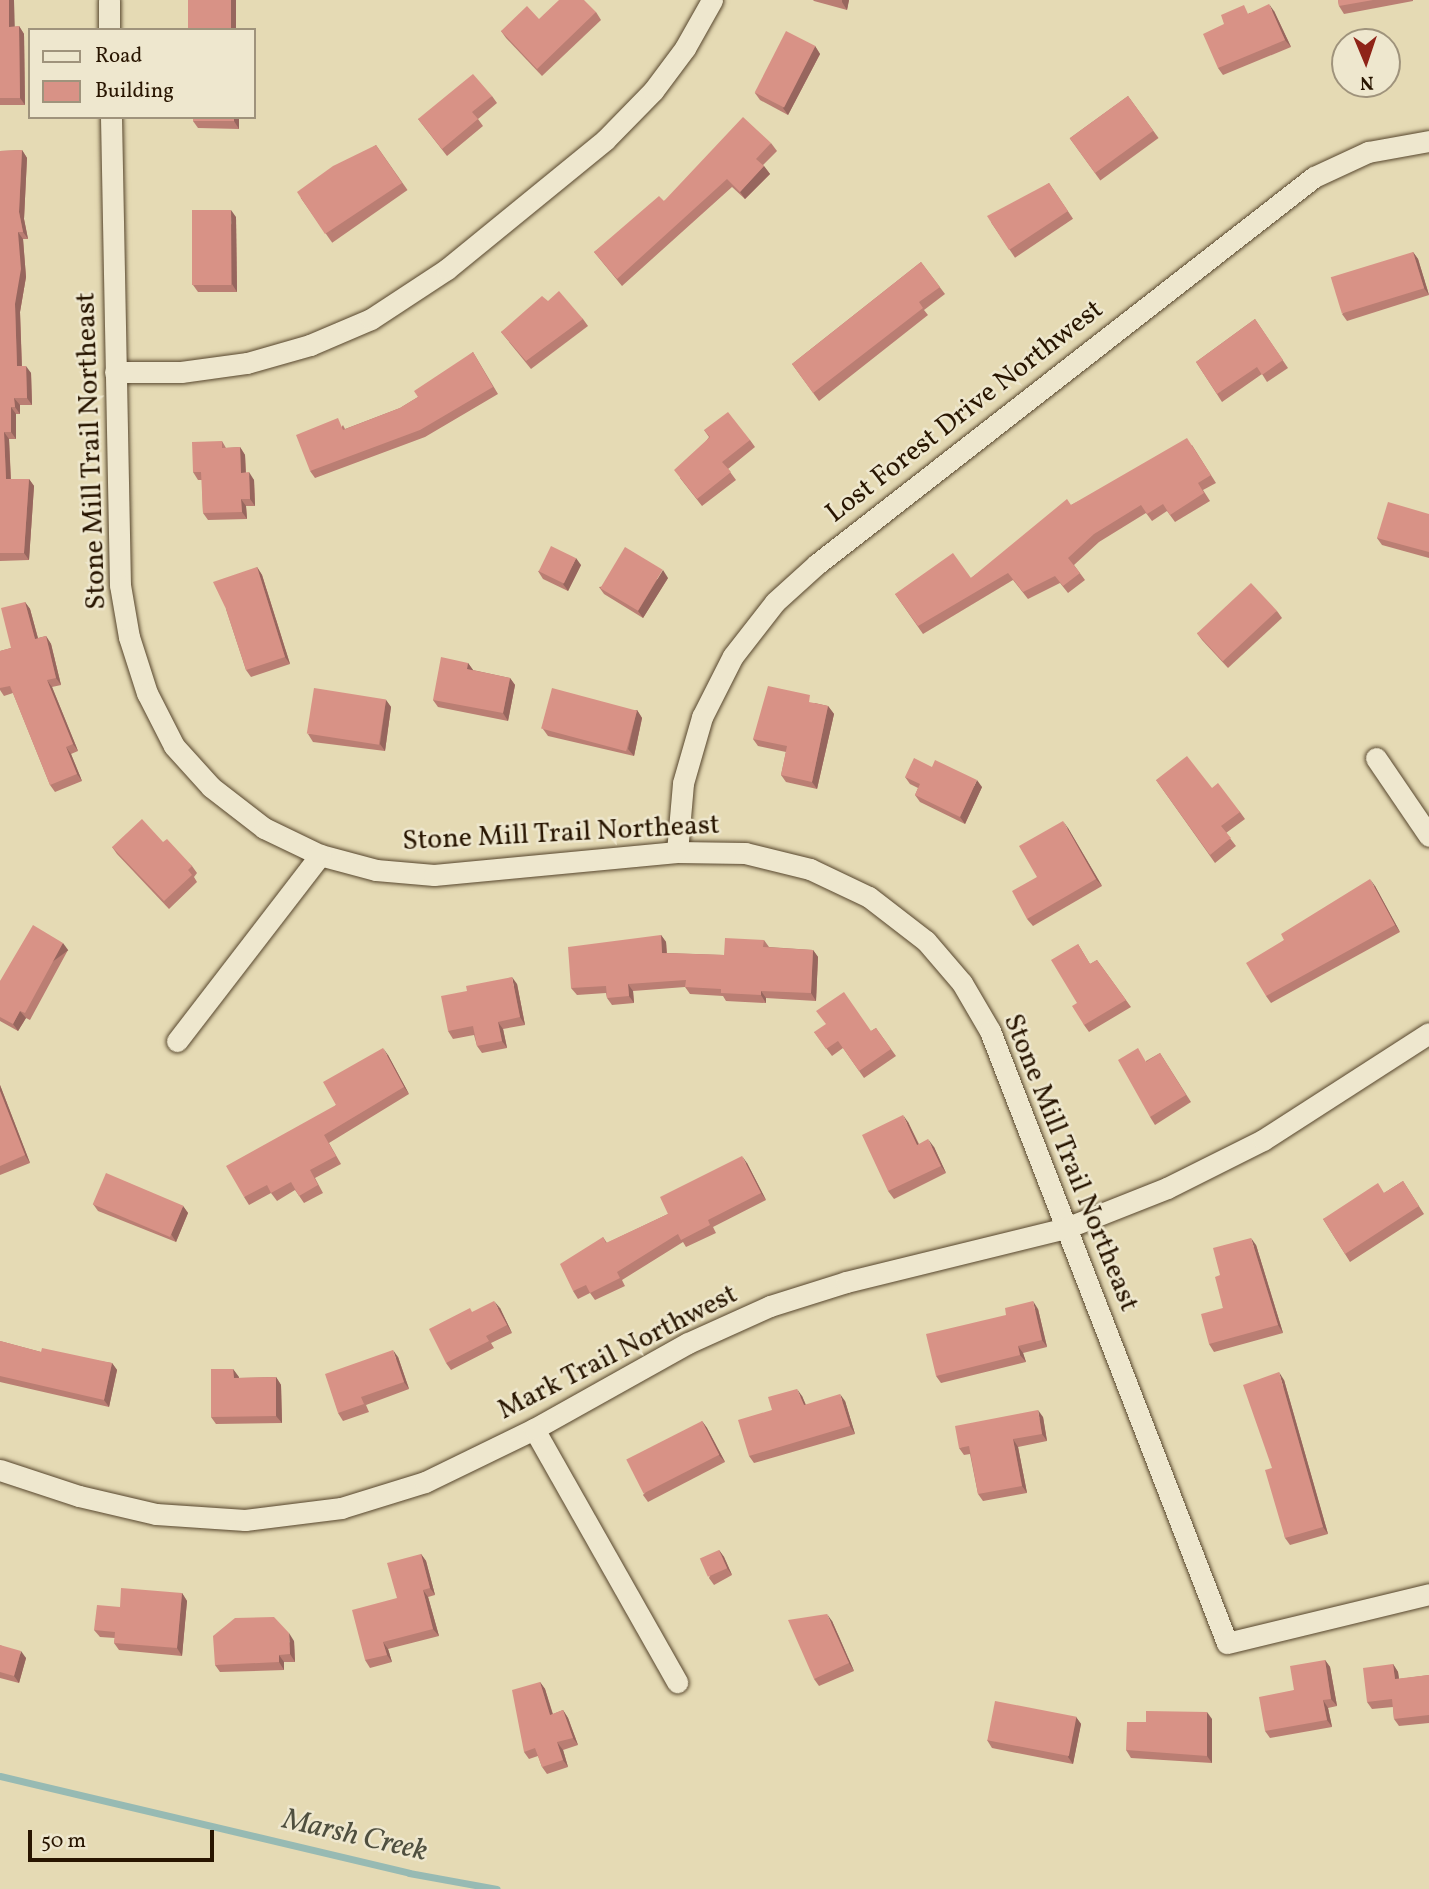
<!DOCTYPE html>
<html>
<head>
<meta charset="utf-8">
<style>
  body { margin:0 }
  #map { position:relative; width:1429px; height:1889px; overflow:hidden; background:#e5dab4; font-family:Vollkorn,serif }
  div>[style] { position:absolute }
  .stream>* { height:7px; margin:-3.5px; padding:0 3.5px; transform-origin:3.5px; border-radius:3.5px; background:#97bab3 }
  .roads { filter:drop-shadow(0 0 2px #57462d) drop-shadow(0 0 2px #57462d) }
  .street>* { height:21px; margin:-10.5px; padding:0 10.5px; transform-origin:10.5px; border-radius:10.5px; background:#eee7ce }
  .wall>* { inset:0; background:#ba7e73; transform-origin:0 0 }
  .shaded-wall>* { inset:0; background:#97665e; transform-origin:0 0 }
  .building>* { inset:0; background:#d89286; transform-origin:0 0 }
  span { translate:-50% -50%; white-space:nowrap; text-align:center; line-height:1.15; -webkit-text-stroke:5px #eee7ce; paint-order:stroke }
  .street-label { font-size:28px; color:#281500 }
  .water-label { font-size:30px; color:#4f4f3f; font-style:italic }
  .legend { position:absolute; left:28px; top:28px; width:228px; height:91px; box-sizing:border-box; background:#eee7ce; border:2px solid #9f937c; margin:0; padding:9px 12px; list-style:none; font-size:21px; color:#281500 }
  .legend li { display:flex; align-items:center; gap:14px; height:35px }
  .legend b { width:35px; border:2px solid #9f937c }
  .north { position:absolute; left:1331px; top:28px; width:70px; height:70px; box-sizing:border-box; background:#eee7ce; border:2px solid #9f937c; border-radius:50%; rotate:178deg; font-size:19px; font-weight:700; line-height:28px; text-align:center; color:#281500 }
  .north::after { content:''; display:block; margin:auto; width:24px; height:32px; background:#8f2418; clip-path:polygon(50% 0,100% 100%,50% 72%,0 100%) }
  .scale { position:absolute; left:28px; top:1830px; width:186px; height:32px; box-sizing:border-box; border:4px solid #281500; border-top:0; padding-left:9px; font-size:21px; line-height:24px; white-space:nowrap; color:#281500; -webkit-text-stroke:5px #eee7ce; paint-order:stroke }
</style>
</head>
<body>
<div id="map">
  <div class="stream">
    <div style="left:0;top:1776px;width:420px;rotate:13.3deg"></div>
    <div style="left:409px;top:1873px;width:89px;rotate:10.3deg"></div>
  </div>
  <div class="roads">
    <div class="street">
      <div style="left:109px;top:0;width:30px;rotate:90deg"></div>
      <div style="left:111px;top:117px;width:468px;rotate:88.9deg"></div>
      <div style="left:120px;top:585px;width:53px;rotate:80.2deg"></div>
      <div style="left:129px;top:637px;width:59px;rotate:72.2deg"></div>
      <div style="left:147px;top:693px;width:59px;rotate:63deg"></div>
      <div style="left:174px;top:746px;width:55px;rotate:47.9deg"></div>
      <div style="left:211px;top:787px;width:67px;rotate:37.7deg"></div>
      <div style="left:264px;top:828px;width:62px;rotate:25.7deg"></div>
      <div style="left:320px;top:855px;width:58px;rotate:15deg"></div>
      <div style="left:376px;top:870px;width:58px;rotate:4.9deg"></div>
      <div style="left:434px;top:875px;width:244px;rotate:-5.4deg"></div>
      <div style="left:677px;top:852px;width:68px;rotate:0.8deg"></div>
      <div style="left:745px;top:853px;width:67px;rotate:13.8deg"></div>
      <div style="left:810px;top:869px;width:65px;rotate:25.4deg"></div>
      <div style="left:869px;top:897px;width:72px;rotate:37.7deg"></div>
      <div style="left:926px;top:941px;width:55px;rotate:49.4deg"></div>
      <div style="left:962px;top:983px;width:56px;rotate:59.7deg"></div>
      <div style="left:990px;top:1031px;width:656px;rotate:68.83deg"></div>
      <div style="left:1227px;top:1643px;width:208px;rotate:-13.6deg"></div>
      <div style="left:115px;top:372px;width:66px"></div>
      <div style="left:181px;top:372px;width:67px;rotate:-7.8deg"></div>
      <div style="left:247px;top:363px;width:66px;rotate:-15.9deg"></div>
      <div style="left:310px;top:345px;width:66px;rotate:-23.1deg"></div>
      <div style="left:371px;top:319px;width:91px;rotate:-33.3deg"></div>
      <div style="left:447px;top:269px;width:204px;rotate:-39.2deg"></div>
      <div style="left:605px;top:140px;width:69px;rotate:-45.6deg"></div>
      <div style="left:653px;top:91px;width:54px;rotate:-53.3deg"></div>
      <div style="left:685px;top:48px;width:55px;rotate:-60.6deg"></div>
      <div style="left:1376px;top:758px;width:94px;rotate:55.8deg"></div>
      <div style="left:677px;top:852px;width:69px;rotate:-85deg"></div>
      <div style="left:683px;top:783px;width:69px;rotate:-73.9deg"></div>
      <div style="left:702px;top:717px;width:68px;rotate:-63.1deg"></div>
      <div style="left:733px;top:656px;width:68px;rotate:-52.1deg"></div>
      <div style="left:775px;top:602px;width:57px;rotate:-42.1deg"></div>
      <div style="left:817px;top:564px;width:630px;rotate:-37.91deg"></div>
      <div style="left:1314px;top:177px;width:60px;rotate:-24.8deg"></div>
      <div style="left:1368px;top:152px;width:62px;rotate:-10.2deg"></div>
      <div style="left:177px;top:1041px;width:235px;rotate:-52.4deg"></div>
      <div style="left:534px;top:1429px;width:291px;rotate:60.5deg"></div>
      <div style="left:0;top:1470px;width:83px;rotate:18.2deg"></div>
      <div style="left:79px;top:1496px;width:79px;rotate:13.2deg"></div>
      <div style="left:156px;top:1514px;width:89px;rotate:3.9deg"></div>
      <div style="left:245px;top:1520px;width:97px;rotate:-7.1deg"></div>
      <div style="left:341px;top:1508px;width:88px;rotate:-17.2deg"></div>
      <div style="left:425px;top:1482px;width:121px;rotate:-25.9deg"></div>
      <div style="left:534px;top:1429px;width:176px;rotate:-29.2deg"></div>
      <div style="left:688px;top:1343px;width:90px;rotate:-24.3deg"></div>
      <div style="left:770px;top:1306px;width:80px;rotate:-17.5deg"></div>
      <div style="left:846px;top:1282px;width:227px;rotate:-13.8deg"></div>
      <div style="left:1066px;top:1228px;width:109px;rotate:-21.6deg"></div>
      <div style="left:1167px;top:1188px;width:107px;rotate:-26.6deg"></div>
      <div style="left:1263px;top:1140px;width:197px;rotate:-32.8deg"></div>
    </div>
  </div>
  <div class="wall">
    <div style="clip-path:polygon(0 0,14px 0,14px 27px,19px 26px,24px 34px,25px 105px,0 105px)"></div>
    <div style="clip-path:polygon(813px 0,849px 0,847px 10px,814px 1px)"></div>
    <div style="clip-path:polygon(1338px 0,1413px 0,1413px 1px,1344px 14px,1339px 6px)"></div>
    <div style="clip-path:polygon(1274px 11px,1291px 47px,1223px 75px,1218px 68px,1249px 13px)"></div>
    <div style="clip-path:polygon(596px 12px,601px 20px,542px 76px,506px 38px,501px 31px,539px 19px)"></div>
    <div style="clip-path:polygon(815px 46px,820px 54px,788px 115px,760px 100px,755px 93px)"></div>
    <div style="clip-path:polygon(492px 96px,497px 103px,478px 119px,483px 126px,447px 156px,418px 119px)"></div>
    <div style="left:1128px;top:96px;width:52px;height:72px;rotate:54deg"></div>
    <div style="clip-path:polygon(239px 117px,239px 129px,198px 128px,193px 121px)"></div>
    <div style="clip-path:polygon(771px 143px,777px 151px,763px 165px,770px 174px,745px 199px,732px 187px,622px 286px,594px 252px,664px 201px)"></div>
    <div style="left:376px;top:145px;width:55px;height:92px;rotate:55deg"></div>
    <div style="clip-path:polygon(22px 150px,27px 158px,24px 219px,28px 239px,23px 239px,26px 277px,20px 312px,22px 366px,31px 373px,32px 405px,20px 405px,20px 414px,16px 414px,16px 439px,9px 439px,11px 479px,29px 479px,34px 486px,29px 560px,0 561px,0 151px)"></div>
    <div style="left:1049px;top:183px;width:43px;height:70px;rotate:56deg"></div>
    <div style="clip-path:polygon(236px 217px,237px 292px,198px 292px,193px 285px)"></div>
    <div style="clip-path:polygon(1413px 252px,1418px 259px,1429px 295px,1347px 321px,1342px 314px)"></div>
    <div style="clip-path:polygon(921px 262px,945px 294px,924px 310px,928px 315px,819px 401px,792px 364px)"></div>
    <div style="clip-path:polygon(548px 301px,583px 319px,588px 326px,531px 369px,501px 332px)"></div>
    <div style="clip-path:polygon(1255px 319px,1288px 368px,1267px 382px,1262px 374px,1222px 402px,1196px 362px)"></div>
    <div style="clip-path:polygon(473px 352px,498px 394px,425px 437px,315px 478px,310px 471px,343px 425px,345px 429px,400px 408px,418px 397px)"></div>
    <div style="clip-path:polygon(704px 430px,750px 440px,755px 447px,728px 469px,736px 480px,702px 506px,680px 478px,709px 437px)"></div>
    <div style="clip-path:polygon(222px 441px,226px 448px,240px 447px,245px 455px,246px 473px,254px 480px,255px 506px,246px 506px,247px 519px,208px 520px,203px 513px,202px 480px,198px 480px,193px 472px)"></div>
    <div style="clip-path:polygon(1192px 445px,1216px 483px,1203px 490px,1210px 501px,1175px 522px,1167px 511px,1152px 521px,1146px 513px,1099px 542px,1074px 565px,1085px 580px,1068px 593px,1060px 583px,1028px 599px,1013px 580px,923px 634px,895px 594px,971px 578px,1071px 505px)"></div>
    <div style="clip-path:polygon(1429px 514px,1429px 558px,1382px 545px,1377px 538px)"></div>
    <div style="clip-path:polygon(581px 565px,568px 591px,543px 579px,538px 571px)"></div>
    <div style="clip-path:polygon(257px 567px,262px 575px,290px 664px,251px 677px,246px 670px,226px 609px)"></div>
    <div style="clip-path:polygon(668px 578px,643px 618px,604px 594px,599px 587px)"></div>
    <div style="clip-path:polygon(25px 602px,30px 609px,38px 638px,46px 636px,51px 644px,61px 685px,52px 687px,78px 751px,71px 754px,82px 781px,55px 792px,50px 785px,13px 693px,4px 696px,0 690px,0 651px,11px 648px)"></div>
    <div style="clip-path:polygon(1277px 611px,1282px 618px,1228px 668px,1202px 640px,1197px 633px)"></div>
    <div style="clip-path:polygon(468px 663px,473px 670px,510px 678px,515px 685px,508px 721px,438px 707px,433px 700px)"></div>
    <div style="clip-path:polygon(386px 700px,391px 707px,385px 751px,313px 742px,308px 734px)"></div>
    <div style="clip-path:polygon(815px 703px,828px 706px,834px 714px,817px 789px,786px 782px,781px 775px,786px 752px,758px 746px,753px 739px)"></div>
    <div style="clip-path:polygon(637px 710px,642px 718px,634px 756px,548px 736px,543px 729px)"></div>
    <div style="clip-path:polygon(905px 777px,982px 787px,965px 824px,920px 802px,915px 795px,918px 788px,910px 784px)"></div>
    <div style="clip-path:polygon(1156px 780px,1212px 788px,1240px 812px,1245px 819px,1226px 833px,1236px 846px,1215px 863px)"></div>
    <div style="clip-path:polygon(1068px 828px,1102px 886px,1033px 926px,1027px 919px,1037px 877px)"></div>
    <div style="clip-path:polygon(163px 842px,192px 866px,197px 873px,194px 877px,197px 882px,169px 909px,117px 854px,112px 847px)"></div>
    <div style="clip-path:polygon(1375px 886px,1400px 932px,1271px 1003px,1266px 996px,1284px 940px)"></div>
    <div style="clip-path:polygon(661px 935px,666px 942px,667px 953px,724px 955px,764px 940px,769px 947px,813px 950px,818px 957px,816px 1001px,766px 998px,766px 1003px,726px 1001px,723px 996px,690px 994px,685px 987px,633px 991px,634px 1003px,612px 1005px,607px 998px,606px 993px,577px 995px,571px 988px)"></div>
    <div style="clip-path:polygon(1078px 944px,1090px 964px,1097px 960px,1131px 1007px,1089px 1032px,1084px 1025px,1077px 1003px)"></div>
    <div style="clip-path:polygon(68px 950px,30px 1020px,26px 1018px,18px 1031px,0 1021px,0 981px)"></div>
    <div style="clip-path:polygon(517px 984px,525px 1025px,503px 1029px,507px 1048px,482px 1053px,477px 1046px,474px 1035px,453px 1039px,448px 1031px)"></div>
    <div style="clip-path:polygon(876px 1028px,896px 1056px,864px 1078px,843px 1048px,832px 1056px,814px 1032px,871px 1031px)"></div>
    <div style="clip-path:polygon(1160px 1053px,1191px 1102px,1155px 1125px,1150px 1117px,1146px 1061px)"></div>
    <div style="clip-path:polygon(388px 1055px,409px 1094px,329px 1143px,341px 1164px,315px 1178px,323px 1193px,304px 1203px,295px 1190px,277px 1201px,271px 1193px,249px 1205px,244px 1197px,336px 1105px)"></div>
    <div style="clip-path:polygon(0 1085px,30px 1163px,0 1175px)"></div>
    <div style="clip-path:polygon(908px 1122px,919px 1144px,934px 1147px,946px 1173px,894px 1199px,888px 1191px)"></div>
    <div style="clip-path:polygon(747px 1163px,766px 1200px,713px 1227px,716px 1233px,686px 1247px,683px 1242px,622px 1280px,625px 1286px,595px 1300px,590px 1293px,578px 1299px,573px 1291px,603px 1237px,607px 1243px,668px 1214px)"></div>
    <div style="clip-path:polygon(1403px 1181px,1424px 1214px,1350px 1262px,1323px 1219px,1384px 1193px)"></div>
    <div style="clip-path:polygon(93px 1204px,183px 1206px,188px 1213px,176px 1242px,98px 1211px)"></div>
    <div style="clip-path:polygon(1256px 1245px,1283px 1333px,1214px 1352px,1209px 1344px,1223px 1308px,1220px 1275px)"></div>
    <div style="clip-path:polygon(500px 1308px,512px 1333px,491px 1343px,494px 1348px,451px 1370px,446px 1363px,473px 1312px)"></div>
    <div style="clip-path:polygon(1038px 1309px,1047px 1347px,1023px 1353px,1026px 1362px,941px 1383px,936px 1376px)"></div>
    <div style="clip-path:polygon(0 1341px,41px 1352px,112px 1363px,117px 1370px,109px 1407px,0 1382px)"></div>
    <div style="clip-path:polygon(398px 1357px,409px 1389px,366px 1405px,369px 1412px,343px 1421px,338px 1413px)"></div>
    <div style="clip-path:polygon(233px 1369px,239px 1378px,276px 1377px,281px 1385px,282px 1423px,216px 1424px,211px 1417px)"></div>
    <div style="clip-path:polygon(1284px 1380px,1328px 1534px,1290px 1545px,1285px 1538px,1272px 1468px)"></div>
    <div style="clip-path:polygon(802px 1396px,806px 1405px,845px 1401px,855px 1434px,754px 1463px,749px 1456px,772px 1410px)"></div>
    <div style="clip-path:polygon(1043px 1417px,1047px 1441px,1018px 1447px,1027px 1493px,983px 1501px,978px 1494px,970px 1454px,964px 1455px,959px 1448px)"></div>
    <div style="clip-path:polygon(702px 1421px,707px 1428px,725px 1462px,648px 1502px,643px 1495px)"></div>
    <div style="clip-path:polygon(719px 1550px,724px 1557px,732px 1575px,714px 1585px,709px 1578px)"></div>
    <div style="clip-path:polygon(421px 1554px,426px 1561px,435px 1595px,428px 1597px,439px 1636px,388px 1649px,392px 1662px,370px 1668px,365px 1660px)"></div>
    <div style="clip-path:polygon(182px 1593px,187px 1601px,182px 1656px,119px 1650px,114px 1643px,115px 1638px,100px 1637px,94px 1630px)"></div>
    <div style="clip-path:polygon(832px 1621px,854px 1671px,819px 1686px,814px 1679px)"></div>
    <div style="clip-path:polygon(294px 1641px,295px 1662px,284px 1662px,284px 1670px,220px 1672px,215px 1665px)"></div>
    <div style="clip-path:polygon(0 1645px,26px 1658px,19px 1683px,0 1678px)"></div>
    <div style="clip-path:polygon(1325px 1660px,1330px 1667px,1337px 1706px,1328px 1708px,1332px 1727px,1270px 1738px,1265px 1731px,1294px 1690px)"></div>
    <div style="clip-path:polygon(1393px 1664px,1398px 1672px,1399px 1679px,1429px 1675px,1429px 1723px,1399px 1726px,1394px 1719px,1393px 1707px,1372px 1709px,1367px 1702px)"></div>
    <div style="clip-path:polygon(540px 1682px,545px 1689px,553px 1714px,563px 1710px,568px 1718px,578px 1745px,563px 1750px,568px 1767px,547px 1774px,542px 1767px,538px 1756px,529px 1759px,524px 1752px)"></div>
    <div style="clip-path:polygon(1076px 1717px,1081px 1724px,1073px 1764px,992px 1748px,987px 1740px)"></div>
    <div style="clip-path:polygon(1212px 1719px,1212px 1763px,1131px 1758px,1126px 1750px,1146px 1722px)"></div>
  </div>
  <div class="shaded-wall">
    <div style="clip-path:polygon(9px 0,14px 0,15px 34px,9px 27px)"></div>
    <div style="left:231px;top:0;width:5px;height:30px"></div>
    <div style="clip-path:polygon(842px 0,849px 0,847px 10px,842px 2px)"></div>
    <div style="clip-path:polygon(1269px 4px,1274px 11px,1291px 47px,1285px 40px)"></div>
    <div style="clip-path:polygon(19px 26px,24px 34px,25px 105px,20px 98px)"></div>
    <div style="clip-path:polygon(815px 46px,820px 54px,788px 115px,783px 108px)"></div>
    <div style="clip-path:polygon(234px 117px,239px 117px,239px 129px,234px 121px)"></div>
    <div style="clip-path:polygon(22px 150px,27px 158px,24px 219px,28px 239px,23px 232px,19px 212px)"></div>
    <div style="clip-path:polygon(764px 166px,770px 174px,745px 199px,740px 192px)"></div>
    <div style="clip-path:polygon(231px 210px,236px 217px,237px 292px,232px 284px)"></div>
    <div style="clip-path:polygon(18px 232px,23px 239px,26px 277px,20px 312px,22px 373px,17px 366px,15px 304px)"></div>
    <div style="clip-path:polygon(1413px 252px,1418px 259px,1429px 295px,1424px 288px)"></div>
    <div style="clip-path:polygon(26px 366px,31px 373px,32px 405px,27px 398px)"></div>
    <div style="clip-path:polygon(14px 398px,20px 405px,20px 414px,15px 407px)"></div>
    <div style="clip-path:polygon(11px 407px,16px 414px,16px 439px,11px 432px)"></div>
    <div style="clip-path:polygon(4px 432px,9px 439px,11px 487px,6px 479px)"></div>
    <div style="clip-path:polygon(240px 447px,245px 455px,246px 480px,241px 473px)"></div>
    <div style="clip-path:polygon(249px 472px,254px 480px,255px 506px,250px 499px)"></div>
    <div style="clip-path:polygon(29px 479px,34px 486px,29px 560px,24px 553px)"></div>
    <div style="clip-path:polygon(241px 499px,246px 506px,247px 519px,242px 512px)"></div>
    <div style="clip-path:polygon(576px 558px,581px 565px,568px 591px,563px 584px)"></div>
    <div style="clip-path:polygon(257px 567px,262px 575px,290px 664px,285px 657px)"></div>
    <div style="clip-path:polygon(663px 570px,668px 578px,643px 618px,638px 611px)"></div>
    <div style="clip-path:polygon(25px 602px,30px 609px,40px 646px,35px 639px)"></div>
    <div style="clip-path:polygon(46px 636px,51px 644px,61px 685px,56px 678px)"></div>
    <div style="clip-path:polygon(468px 663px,473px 670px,472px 677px,467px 669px)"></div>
    <div style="clip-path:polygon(510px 678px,515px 685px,508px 721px,503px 713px)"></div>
    <div style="clip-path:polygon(47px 680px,52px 687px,78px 751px,73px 744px)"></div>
    <div style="clip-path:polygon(386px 700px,391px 707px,385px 751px,380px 744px)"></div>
    <div style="clip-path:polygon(828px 706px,834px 714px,817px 789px,812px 782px)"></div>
    <div style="clip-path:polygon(637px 710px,642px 718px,634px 756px,628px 749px)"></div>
    <div style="clip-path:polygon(66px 747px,71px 754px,82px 781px,77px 774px)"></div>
    <div style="clip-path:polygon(977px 780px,982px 787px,965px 824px,960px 817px)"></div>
    <div style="clip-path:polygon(1063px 821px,1068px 828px,1102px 886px,1096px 879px)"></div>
    <div style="clip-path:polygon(1370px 879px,1375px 886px,1400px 932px,1395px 925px)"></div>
    <div style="clip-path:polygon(661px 935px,666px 942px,667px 960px,662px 953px)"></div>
    <div style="left:63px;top:943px;width:9px;height:80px;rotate:54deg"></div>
    <div style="clip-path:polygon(813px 950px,818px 957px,816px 1001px,811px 993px)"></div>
    <div style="clip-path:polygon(512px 977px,517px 984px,525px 1025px,520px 1017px)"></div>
    <div style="clip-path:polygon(628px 984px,633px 991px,634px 1003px,629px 996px)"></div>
    <div style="clip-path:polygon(761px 991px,766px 998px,766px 1003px,761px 995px)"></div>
    <div style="clip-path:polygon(20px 1011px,26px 1018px,18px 1031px,13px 1024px)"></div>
    <div style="clip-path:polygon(498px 1022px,503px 1029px,507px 1048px,502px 1041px)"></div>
    <div style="clip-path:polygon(383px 1048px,388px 1055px,409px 1094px,404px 1087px)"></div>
    <div style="clip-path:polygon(0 1085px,30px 1163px,25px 1155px,0 1091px)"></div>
    <div style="clip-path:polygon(903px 1115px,908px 1122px,922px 1152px,917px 1145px)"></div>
    <div style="clip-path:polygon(928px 1139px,934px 1147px,946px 1173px,941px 1166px)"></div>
    <div style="clip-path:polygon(742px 1156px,747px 1163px,766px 1200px,761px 1193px)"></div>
    <div style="clip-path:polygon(183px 1206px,188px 1213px,176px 1242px,171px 1234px)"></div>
    <div style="clip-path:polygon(1251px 1238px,1256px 1245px,1283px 1333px,1278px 1325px)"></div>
    <div style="clip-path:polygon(494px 1301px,500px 1308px,512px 1333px,507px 1325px)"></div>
    <div style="clip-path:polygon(1033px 1301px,1038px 1309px,1047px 1347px,1042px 1340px)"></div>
    <div style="clip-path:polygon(1018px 1346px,1023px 1353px,1026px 1362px,1020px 1355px)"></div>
    <div style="clip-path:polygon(393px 1350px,398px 1357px,409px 1389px,404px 1382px)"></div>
    <div style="clip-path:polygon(112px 1363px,117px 1370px,109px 1407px,104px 1400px)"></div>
    <div style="clip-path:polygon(233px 1369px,239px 1377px,239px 1385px,234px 1378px)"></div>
    <div style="clip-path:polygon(1279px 1372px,1284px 1380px,1328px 1534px,1323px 1527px)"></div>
    <div style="clip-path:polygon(276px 1377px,281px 1385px,282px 1423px,276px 1416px)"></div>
    <div style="clip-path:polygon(797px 1389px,802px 1396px,809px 1413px,804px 1405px)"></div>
    <div style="clip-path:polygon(840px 1394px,845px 1401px,855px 1434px,850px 1426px)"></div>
    <div style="clip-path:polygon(1038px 1410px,1043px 1417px,1047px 1441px,1042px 1434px)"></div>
    <div style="clip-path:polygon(702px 1421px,707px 1428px,725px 1462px,719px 1455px)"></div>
    <div style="clip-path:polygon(1013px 1439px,1018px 1447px,1027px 1493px,1022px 1486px)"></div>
    <div style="clip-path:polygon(719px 1550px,724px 1557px,732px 1575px,727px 1568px)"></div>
    <div style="clip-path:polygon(421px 1554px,426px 1561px,435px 1595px,430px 1588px)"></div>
    <div style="clip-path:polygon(423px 1590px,428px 1597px,439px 1636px,433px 1629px)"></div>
    <div style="clip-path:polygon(182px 1593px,187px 1601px,182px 1656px,177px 1648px)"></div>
    <div style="clip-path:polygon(827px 1614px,832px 1621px,854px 1671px,849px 1663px)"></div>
    <div style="clip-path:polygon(289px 1633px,294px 1641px,295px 1662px,290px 1654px)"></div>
    <div style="clip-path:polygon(383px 1642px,388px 1649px,392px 1662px,387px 1655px)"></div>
    <div style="clip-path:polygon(21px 1651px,26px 1658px,19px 1683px,14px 1676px)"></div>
    <div style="clip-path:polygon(279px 1655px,284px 1662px,284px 1670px,279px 1662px)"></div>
    <div style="clip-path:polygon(1325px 1660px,1330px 1667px,1337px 1706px,1331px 1699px)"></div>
    <div style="clip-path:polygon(1393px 1664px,1398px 1672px,1400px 1687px,1395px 1679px)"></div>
    <div style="clip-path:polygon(540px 1682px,545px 1689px,555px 1722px,550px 1715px)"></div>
    <div style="clip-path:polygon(1323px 1700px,1328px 1708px,1332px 1727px,1327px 1720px)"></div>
    <div style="clip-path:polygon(563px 1710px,568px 1718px,578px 1745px,573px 1738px)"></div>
    <div style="clip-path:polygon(1207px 1712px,1212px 1719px,1212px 1763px,1207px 1756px)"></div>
    <div style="clip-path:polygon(1076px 1717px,1081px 1724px,1073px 1764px,1068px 1757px)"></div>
    <div style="clip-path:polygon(557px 1742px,563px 1750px,568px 1767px,563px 1760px)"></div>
  </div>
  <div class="building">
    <div style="clip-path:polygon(0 0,9px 0,9px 27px,19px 26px,20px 98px,0 98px)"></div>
    <div style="left:188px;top:0;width:43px;height:30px"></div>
    <div style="clip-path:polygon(559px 0,584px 0,596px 12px,537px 69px,501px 31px,527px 6px,539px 19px)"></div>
    <div style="clip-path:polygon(1338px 0,1373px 0,1339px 6px)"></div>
    <div style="clip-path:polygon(1269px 4px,1285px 40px,1218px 68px,1203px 34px,1224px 24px,1221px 15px,1244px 5px,1248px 14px)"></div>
    <div style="left:786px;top:31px;width:33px;height:69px;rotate:27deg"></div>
    <div style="clip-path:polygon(473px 74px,492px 96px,472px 112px,478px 119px,442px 149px,418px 119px)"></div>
    <div style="left:1128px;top:96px;width:43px;height:72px;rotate:54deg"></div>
    <div style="left:193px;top:117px;width:41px;height:4px"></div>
    <div style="clip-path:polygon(743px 117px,771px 143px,756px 159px,764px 166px,740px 192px,727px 179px,617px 279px,594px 252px,659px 196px,664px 201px)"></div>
    <div style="clip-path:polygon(376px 145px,402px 183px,325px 234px,297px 192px,333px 166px)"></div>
    <div style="clip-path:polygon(22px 150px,19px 212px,23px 232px,18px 232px,21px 269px,15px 304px,17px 366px,26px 366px,27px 398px,14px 398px,15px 407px,11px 407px,11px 432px,4px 432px,6px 479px,29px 479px,24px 553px,0 553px,0 151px)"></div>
    <div style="clip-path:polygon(1049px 183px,1068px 211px,1009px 250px,987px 216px)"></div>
    <div style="left:192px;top:210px;width:39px;height:75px"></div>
    <div style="left:1413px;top:252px;width:38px;height:86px;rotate:73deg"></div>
    <div style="clip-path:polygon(921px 262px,940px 287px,919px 302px,923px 308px,813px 393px,792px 364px)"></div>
    <div style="clip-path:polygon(559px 291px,583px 319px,526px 361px,501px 332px,542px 296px,548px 301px)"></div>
    <div style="clip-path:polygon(1255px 319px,1283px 360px,1262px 375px,1257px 367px,1217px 394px,1196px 362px)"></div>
    <div style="clip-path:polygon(473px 352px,493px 387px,420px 430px,310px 471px,296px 435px,338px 418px,343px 430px,400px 408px,418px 397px,414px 391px)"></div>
    <div style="clip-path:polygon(728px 412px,750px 440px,722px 462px,731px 472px,697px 499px,674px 470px,710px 437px,704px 430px)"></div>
    <div style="clip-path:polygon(1187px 438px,1211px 475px,1198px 483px,1204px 493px,1170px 515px,1163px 504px,1147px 514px,1141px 505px,1094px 534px,1068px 558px,1080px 573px,1063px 586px,1055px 576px,1023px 592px,1008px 573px,918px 626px,895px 594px,953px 553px,971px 578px,1067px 499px,1071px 505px)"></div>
    <div style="clip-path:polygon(222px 441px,222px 448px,240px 447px,241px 473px,249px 472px,250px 499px,241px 499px,242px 512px,203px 513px,201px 472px,193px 472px,192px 442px)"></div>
    <div style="clip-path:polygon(1388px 502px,1429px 514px,1429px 552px,1377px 538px)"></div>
    <div style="left:551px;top:546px;width:28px;height:28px;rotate:26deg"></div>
    <div style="left:625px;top:547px;width:44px;height:48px;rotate:31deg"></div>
    <div style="clip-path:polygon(257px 567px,285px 657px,246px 670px,226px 609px,213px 582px)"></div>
    <div style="left:1251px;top:583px;width:38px;height:74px;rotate:47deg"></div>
    <div style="clip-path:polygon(25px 602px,35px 639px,46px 636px,56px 678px,47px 680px,73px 744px,66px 747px,77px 774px,50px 785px,10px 686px,0 688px,0 651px,11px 648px,1px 608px)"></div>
    <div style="clip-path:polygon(441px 657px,468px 663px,467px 669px,510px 678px,503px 713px,433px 700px)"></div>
    <div style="clip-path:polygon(768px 686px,810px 695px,809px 702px,828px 706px,812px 782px,781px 775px,787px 746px,753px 739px)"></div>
    <div style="left:314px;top:688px;width:73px;height:46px;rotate:9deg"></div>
    <div style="left:552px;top:688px;width:88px;height:42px;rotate:15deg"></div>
    <div style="clip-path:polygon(1187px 756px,1212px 788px,1218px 783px,1240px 812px,1221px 826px,1231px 838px,1210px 855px,1156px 780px)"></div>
    <div style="clip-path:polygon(914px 758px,932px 767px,935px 760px,977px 780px,960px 817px,915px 795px,920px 784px,905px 777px)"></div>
    <div style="clip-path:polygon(142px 819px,163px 842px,167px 839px,192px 866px,188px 870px,192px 875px,164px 901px,112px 847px)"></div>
    <div style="clip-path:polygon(1063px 821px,1096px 879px,1027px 919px,1012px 891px,1037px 877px,1019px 846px)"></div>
    <div style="clip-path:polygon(1370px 879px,1395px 925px,1266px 996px,1246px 963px,1284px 940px,1281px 934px)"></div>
    <div style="clip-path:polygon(33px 925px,63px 943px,25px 1013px,20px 1011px,13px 1024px,0 1017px,0 981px)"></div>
    <div style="clip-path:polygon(661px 935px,662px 953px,724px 955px,725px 938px,764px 940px,763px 947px,813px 950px,811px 993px,761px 991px,761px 995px,721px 993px,721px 989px,685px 987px,686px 980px,628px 984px,629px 996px,607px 998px,606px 986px,571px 988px,568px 947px)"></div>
    <div style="clip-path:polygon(1078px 944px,1090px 964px,1097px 960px,1126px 1000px,1084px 1025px,1072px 1006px,1077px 1003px,1051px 960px)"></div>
    <div style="clip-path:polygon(512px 977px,520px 1017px,498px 1022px,502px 1041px,477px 1046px,473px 1026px,448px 1031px,441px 996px,467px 991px,466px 986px)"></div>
    <div style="clip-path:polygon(844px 992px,871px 1031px,876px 1028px,891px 1049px,859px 1071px,838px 1041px,826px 1049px,814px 1032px,826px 1024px,816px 1011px)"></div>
    <div style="clip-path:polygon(383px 1048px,404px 1087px,324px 1135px,336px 1156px,310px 1170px,318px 1185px,299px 1196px,291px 1182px,271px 1193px,267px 1185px,244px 1197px,226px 1166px,336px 1105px,323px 1082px)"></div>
    <div style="clip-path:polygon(1138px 1048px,1146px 1062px,1160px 1053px,1186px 1095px,1150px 1117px,1118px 1060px)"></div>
    <div style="clip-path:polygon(0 1091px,25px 1155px,0 1166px)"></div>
    <div style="clip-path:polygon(903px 1115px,917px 1145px,928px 1139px,941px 1166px,888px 1191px,862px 1135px)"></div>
    <div style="clip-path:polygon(742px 1156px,761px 1193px,708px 1220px,710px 1225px,681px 1240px,678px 1234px,617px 1272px,620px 1278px,590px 1293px,586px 1285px,573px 1291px,560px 1264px,603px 1237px,606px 1243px,668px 1214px,660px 1197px)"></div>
    <div style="left:106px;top:1173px;width:84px;height:34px;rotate:23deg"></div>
    <div style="clip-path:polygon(1403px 1181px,1419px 1206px,1345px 1254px,1323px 1219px,1378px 1183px,1384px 1193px)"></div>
    <div style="clip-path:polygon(1251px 1238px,1278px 1325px,1209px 1344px,1201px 1314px,1223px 1308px,1215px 1277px,1220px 1275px,1213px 1248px)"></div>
    <div style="clip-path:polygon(494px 1301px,507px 1325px,486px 1336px,489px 1341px,446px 1363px,429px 1329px,470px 1308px,472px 1312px)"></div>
    <div style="clip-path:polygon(1033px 1301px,1042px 1340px,1018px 1346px,1020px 1355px,936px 1376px,926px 1334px,1006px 1315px,1005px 1308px)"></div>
    <div style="clip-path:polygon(0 1341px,41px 1352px,42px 1348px,112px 1363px,104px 1400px,0 1376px)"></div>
    <div style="clip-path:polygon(393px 1350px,404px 1382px,361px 1397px,364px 1404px,338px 1413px,325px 1374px)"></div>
    <div style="clip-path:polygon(211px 1369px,233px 1369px,234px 1378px,276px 1377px,276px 1416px,211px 1417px)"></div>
    <div style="clip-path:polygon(1279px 1372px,1323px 1527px,1285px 1538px,1265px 1470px,1272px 1468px,1243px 1385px)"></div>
    <div style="clip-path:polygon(797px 1389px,804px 1405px,840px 1394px,850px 1426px,749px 1456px,738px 1420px,772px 1410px,768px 1397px)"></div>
    <div style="clip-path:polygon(1038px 1410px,1042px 1434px,1013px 1439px,1022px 1486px,978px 1494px,969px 1446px,959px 1448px,955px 1426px)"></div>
    <div style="left:702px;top:1421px;width:38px;height:85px;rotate:63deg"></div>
    <div style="left:719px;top:1550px;width:20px;height:21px;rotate:66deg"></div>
    <div style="clip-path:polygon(421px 1554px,430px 1588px,423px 1590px,433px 1629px,383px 1642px,387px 1655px,365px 1660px,352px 1610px,397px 1598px,387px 1563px)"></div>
    <div style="clip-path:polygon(121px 1588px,182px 1593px,177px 1648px,114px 1643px,115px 1632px,94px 1630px,97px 1605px,120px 1607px)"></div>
    <div style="clip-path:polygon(827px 1614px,849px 1663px,814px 1679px,788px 1620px)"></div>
    <div style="clip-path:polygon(274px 1617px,289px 1633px,290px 1654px,279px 1655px,279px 1662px,215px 1665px,213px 1636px,235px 1618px)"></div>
    <div style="clip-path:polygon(0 1645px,21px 1651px,14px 1676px,0 1672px)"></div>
    <div style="clip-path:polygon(1325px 1660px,1331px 1699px,1323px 1700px,1327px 1720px,1265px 1731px,1259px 1697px,1294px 1690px,1290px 1666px)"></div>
    <div style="clip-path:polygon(1393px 1664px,1395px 1679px,1429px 1675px,1429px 1715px,1394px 1719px,1392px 1699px,1367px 1702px,1363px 1668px)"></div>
    <div style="clip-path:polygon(540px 1682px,550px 1715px,563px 1710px,573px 1738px,557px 1742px,563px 1760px,542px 1767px,535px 1748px,524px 1752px,512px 1690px)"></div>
    <div style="left:995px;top:1701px;width:83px;height:40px;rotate:11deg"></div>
    <div style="clip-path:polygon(1146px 1711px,1207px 1712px,1207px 1756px,1126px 1750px,1127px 1722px,1146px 1722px)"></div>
  </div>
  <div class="street-label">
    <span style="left:965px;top:412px;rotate:-38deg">Lost Forest Drive Northwest</span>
    <span style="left:92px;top:451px;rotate:-92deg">Stone Mill Trail Northeast</span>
    <span style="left:561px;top:834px;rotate:-3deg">Stone Mill Trail Northeast</span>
    <span style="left:1070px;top:1163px;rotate:68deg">Stone Mill Trail Northeast</span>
    <span style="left:618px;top:1353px;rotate:-27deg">Mark Trail Northwest</span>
  </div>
  <div class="water-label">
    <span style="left:355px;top:1836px;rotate:13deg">Marsh Creek</span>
  </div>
  <ul class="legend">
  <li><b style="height:9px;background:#eee7ce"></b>Road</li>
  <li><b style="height:19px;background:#d89286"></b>Building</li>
  </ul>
  <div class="north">N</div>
  <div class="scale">50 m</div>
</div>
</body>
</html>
